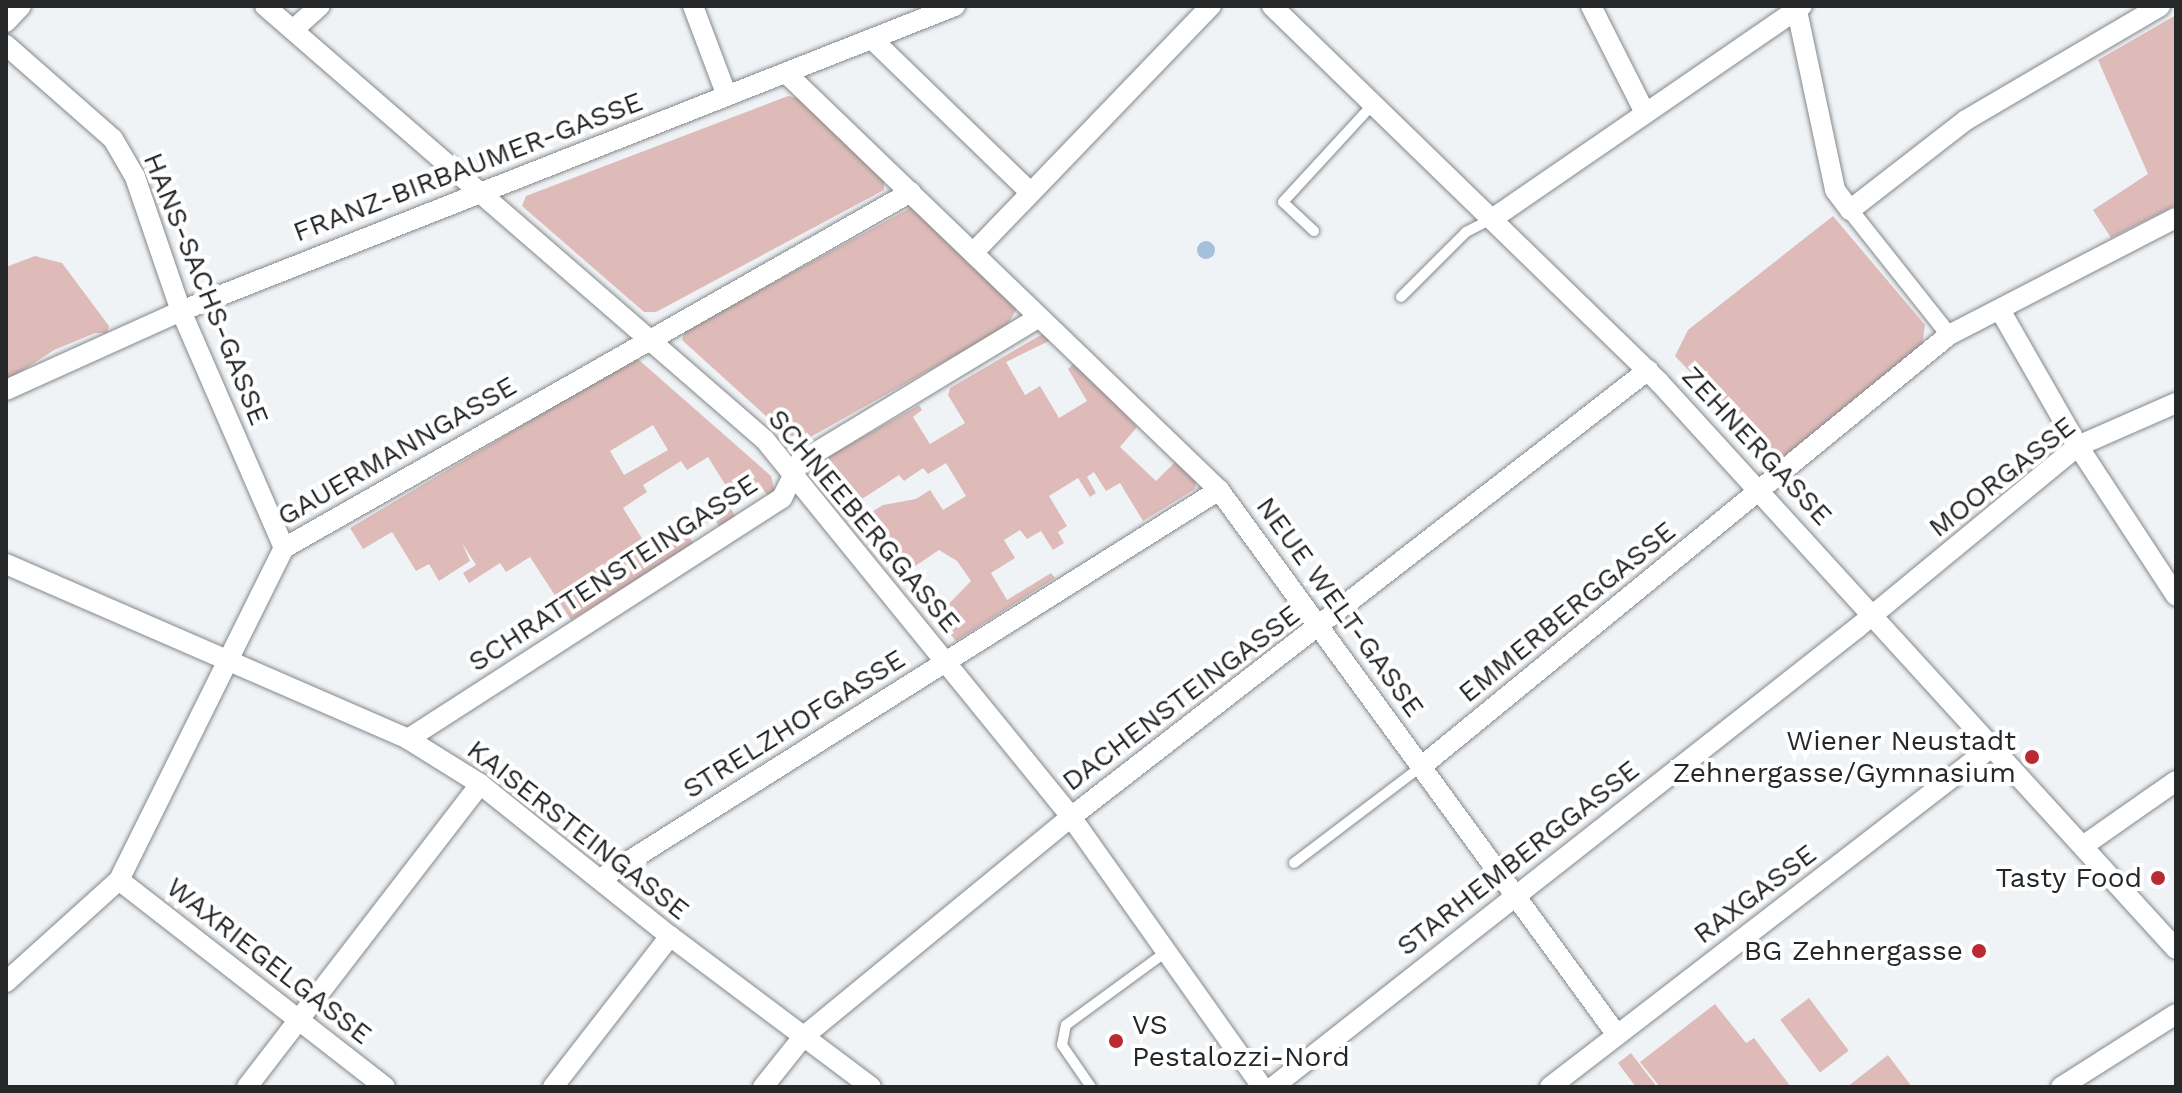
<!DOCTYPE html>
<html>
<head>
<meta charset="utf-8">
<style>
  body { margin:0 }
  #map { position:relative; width:2182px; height:1093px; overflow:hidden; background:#eff3f6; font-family:"Work Sans",sans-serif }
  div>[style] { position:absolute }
  .green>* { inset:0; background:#debbb8; transform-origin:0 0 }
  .water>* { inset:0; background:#a5c0db }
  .round { border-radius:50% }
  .roads { filter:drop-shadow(0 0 2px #85888a) drop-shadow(0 0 2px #85888a) }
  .service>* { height:10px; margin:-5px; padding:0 5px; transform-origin:5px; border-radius:5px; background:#fff }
  .pedestrian>* { height:16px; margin:-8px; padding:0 8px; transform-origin:8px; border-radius:8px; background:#fff }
  .minor>* { height:20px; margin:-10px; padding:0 10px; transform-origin:10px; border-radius:10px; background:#fff }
  .dots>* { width:22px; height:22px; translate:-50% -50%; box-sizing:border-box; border:4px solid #fff; border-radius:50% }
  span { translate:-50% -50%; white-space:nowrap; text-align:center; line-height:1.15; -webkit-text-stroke:8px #fff; paint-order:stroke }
  .street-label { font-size:28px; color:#262728 }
  .poi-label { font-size:28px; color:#262728 }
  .right { translate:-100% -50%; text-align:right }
  .left { translate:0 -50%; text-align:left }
  .frame { position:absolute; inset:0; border:8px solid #262728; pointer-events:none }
</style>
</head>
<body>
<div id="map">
  <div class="green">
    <div style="clip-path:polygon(2176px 15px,2176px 205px,2111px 238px,2093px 210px,2148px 174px,2098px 60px)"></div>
    <div style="clip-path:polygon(788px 96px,797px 98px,884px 180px,884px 190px,656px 312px,644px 312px,522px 206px,526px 196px)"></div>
    <div style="clip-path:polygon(912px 207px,1018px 307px,1006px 327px,807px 439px,787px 435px,682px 340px,685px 331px)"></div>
    <div style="clip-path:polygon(1833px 216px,1925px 325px,1922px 346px,1776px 463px,1675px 356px,1688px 330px)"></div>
    <div style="clip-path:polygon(35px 256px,62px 263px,109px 326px,107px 333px,95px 333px,54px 350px,6px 381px,6px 267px)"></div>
    <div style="clip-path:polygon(1044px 333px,1051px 340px,1006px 362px,1025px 395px,1040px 386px,1059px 418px,1087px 401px,1068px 369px,1075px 362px,1137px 427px,1120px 447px,1156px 481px,1175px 462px,1196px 481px,1195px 489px,1143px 521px,1120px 483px,1106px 491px,1094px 472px,1087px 477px,1096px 493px,1090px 497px,1078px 478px,1049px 496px,1067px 526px,1058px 532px,1064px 543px,1053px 550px,1041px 531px,1027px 539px,1020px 530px,1004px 540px,1015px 558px,991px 573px,1007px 600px,1051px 573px,1055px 578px,956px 641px,936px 617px,971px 581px,957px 561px,939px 550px,902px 575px,857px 521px,883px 505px,916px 499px,930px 490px,943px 510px,966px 496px,946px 463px,928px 474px,923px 468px,904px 481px,899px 475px,848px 508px,814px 465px,919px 405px,922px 410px,913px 417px,930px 444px,965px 423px,948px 395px,950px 388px)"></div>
    <div style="clip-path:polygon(evenodd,632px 360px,639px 360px,771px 476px,775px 492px,769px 497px,761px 487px,730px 507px,737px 519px,721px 529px,714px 518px,688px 534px,694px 545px,571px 620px,530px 557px,506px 572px,500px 563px,469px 583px,463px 573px,476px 565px,462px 543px,470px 561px,439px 581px,429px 564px,416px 571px,392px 532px,363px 549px,350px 528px,632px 360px,653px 425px,668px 450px,624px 475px,610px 451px,653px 425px,632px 360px,708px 457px,731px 494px,679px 532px,675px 526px,646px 545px,623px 508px,647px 492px,643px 485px,681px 461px,687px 470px,708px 457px)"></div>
    <div style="left:1809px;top:998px;width:66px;height:36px;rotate:53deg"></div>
    <div style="clip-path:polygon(1715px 1004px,1746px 1043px,1754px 1038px,1791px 1087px,1660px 1087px,1640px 1062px)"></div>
    <div style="clip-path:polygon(1631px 1053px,1657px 1087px,1636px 1087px,1618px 1063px)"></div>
    <div style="clip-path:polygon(1888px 1055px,1912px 1087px,1847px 1087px)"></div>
  </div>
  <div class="water">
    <div class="round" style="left:1197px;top:241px;width:18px;height:18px"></div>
  </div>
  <div class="roads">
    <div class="service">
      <div style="left:1314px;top:231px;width:42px;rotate:-136.9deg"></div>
      <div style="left:1283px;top:202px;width:133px;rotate:-47.4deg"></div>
      <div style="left:1401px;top:297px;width:92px;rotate:-45deg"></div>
      <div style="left:1466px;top:232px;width:29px;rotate:-27deg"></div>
      <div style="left:1294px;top:863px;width:161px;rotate:-37.2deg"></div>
      <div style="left:1091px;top:1087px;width:51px;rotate:-124.6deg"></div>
      <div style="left:1062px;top:1045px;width:20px;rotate:-79deg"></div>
      <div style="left:1066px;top:1025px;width:125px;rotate:-36.2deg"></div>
    </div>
    <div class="pedestrian">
      <div style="left:1850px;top:210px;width:159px;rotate:51.6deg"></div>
    </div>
    <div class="minor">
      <div style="left:265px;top:6px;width:662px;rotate:40.96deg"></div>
      <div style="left:765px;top:440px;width:486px;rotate:50.9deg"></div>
      <div style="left:1071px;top:817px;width:331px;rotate:54.7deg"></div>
      <div style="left:693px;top:6px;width:96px;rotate:69.3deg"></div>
      <div style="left:1272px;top:6px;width:540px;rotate:44.17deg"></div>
      <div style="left:1659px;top:382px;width:767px;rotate:47.64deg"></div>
      <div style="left:1591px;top:6px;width:120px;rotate:63.2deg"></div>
      <div style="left:1796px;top:6px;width:188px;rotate:78deg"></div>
      <div style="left:1835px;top:190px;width:25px;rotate:53deg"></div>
      <div style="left:1850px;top:210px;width:147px;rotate:-37.8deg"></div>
      <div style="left:1966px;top:120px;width:225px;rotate:-30.4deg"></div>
      <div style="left:6px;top:22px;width:22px;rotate:-47deg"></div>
      <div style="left:293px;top:30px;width:36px;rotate:-42deg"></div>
      <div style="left:872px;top:39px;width:221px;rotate:44.1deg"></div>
      <div style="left:6px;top:45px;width:142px;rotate:41.3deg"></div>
      <div style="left:113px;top:139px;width:44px;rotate:59.9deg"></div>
      <div style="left:135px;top:177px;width:142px;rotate:71.1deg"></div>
      <div style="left:181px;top:311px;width:258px;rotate:66.5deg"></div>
      <div style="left:786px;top:73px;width:601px;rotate:43.92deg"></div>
      <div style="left:1219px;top:490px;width:675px;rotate:53.86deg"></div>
      <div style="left:1492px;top:219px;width:376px;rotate:-34.5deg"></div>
      <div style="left:973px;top:253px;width:343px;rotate:-46.1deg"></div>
      <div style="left:2000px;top:310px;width:157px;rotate:60.2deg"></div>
      <div style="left:2078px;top:446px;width:179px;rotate:56.8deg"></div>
      <div style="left:6px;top:390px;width:192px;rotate:-24.3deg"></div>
      <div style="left:181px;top:311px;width:832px;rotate:-21.51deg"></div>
      <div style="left:6px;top:564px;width:438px;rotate:23.5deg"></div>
      <div style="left:408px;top:739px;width:85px;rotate:32deg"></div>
      <div style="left:480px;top:784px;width:243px;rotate:38.7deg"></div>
      <div style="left:670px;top:936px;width:251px;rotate:36.9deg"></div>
      <div style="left:408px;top:739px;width:445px;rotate:-32.8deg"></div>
      <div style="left:782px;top:498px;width:40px;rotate:-63.4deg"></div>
      <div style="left:800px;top:462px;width:278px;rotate:-31.2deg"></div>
      <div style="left:1422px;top:766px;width:681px;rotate:-39.28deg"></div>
      <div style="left:1949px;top:335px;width:255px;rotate:-27.3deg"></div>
      <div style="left:2083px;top:846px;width:113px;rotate:-35deg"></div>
      <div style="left:602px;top:878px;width:729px;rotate:-32.16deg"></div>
      <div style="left:119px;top:880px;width:337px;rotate:37.9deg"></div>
      <div style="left:6px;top:982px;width:152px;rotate:-42.1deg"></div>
      <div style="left:119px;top:880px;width:371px;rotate:-63.6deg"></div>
      <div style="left:284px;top:548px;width:721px;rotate:-29.59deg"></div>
      <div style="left:247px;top:1087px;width:382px;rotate:-52.4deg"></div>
      <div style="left:553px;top:1087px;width:191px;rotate:-52.2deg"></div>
      <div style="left:763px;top:1087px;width:64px;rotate:-51.3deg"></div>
      <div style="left:803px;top:1037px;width:347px;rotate:-39.4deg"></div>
      <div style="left:1071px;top:817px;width:730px;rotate:-37.76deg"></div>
      <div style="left:1273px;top:1087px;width:743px;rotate:-38.17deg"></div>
      <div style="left:1857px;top:628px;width:286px;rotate:-39.5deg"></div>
      <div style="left:2078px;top:446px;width:107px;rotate:-23.7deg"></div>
      <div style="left:1550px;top:1087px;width:559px;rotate:-37.59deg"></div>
      <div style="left:2061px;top:1087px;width:136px;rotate:-32.4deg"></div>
    </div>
  </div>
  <div class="dots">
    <div style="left:2032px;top:757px;background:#ba2a32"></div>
    <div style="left:2158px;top:878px;background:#ba2a32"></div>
    <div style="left:1979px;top:951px;background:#ba2a32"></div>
    <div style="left:1116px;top:1041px;background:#ba2a32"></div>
  </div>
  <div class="street-label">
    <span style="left:468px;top:167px;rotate:-21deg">FRANZ-BIRBAUMER-GASSE</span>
    <span style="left:206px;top:289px;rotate:68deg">HANS-SACHS-GASSE</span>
    <span style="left:1757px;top:446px;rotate:47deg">ZEHNERGASSE</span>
    <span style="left:397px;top:451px;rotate:-30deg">GAUERMANNGASSE</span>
    <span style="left:2002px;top:477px;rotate:-38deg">MOORGASSE</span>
    <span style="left:864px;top:521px;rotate:50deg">SCHNEEBERGGASSE</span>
    <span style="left:613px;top:573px;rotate:-33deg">SCHRATTENSTEINGASSE</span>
    <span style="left:1340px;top:607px;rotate:54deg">NEUE WELT-GASSE</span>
    <span style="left:1567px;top:612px;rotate:-39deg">EMMERBERGGASSE</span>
    <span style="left:1181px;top:698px;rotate:-37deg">DACHENSTEINGASSE</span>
    <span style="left:794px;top:724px;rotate:-32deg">STRELZHOFGASSE</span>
    <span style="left:578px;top:830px;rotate:38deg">KAISERSTEINGASSE</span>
    <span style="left:1518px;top:858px;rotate:-38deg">STARHEMBERGGASSE</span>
    <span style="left:1755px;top:894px;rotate:-37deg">RAXGASSE</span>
    <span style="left:269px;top:961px;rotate:38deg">WAXRIEGELGASSE</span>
  </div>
  <div class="poi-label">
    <span class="right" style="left:2016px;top:757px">Wiener Neustadt<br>Zehnergasse/Gymnasium</span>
    <span class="right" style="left:2142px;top:878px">Tasty Food</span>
    <span class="right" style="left:1963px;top:951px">BG Zehnergasse</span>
    <span class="left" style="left:1132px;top:1041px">VS<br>Pestalozzi-Nord</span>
  </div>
  <div class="frame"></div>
</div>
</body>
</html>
